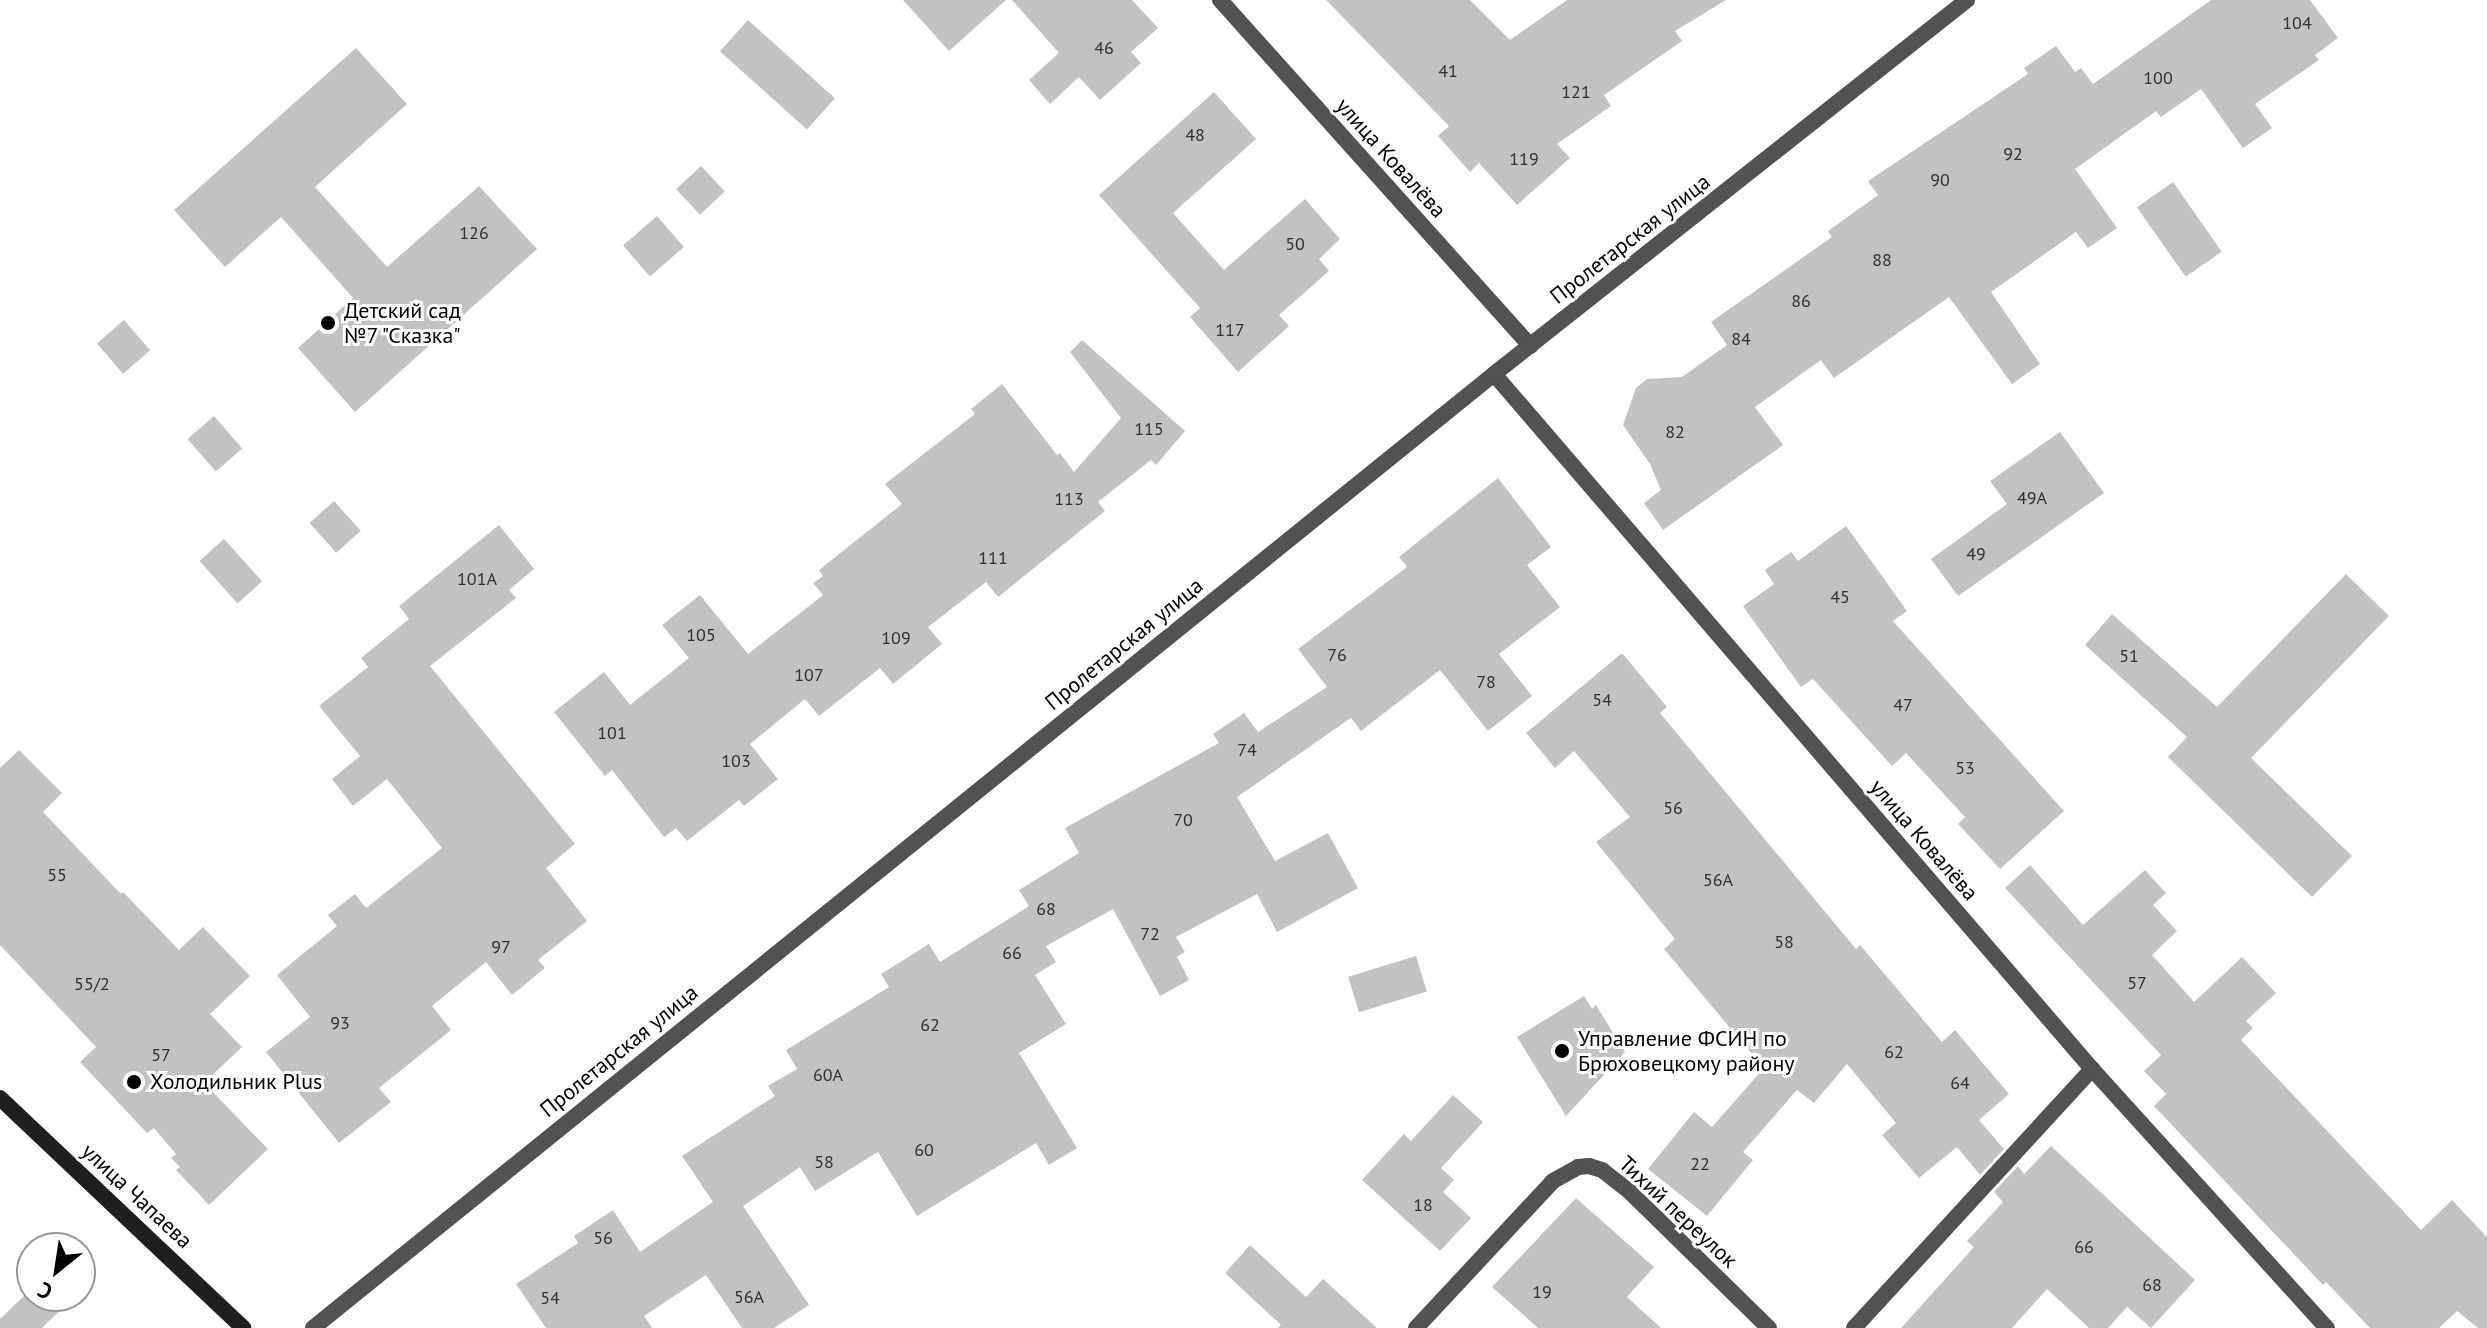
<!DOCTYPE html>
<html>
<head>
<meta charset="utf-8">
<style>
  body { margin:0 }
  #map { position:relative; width:2487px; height:1328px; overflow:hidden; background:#fff; font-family:"PT Sans",sans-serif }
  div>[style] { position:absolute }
  .building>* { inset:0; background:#c2c2c2; transform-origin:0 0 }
  .lane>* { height:16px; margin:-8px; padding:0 8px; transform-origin:8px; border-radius:8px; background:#525252 }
  .street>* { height:16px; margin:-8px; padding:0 8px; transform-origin:8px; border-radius:8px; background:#525252 }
  .secondary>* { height:16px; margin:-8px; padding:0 8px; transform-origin:8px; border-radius:8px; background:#1f1f1f }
  .dots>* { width:22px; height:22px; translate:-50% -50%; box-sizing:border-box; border:4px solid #fff; border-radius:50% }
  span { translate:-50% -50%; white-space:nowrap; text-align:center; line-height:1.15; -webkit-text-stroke:6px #fff; paint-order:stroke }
  .number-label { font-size:18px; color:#303030 }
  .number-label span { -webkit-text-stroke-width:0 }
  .street-label { font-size:22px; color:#000 }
  .poi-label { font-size:22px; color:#000 }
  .left { translate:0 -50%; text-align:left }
  .north { position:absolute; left:16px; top:1232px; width:80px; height:80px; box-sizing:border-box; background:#fff; border:2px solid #999; border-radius:50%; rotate:210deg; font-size:22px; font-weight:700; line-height:32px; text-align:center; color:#000 }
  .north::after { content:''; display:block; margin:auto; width:28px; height:36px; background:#000; clip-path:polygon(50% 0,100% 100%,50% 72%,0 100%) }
</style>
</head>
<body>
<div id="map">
  <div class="building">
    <div style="clip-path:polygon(903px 0,1006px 0,949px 51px)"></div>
    <div style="clip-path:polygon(1012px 0,1132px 0,1158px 28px,1131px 52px,1141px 63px,1100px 100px,1079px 77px,1050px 104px,1029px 80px,1059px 53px)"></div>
    <div style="clip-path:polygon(1326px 0,1470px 0,1510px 40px,1567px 0,1726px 0,1675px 31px,1682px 41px,1604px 95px,1611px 106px,1557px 144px,1570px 158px,1517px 205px,1479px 163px,1470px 172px,1438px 136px,1449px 126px)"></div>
    <div style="clip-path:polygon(2211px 0,2310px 0,2338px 38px,2315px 55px,2319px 60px,2255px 104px,2272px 128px,2243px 148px,2201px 89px,2161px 117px,2156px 111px,2075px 169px,2117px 228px,2088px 248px,2076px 232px,1991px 292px,2040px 364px,2012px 384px,1949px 297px,1834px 378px,1821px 360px,1755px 407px,1783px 445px,1663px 530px,1644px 503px,1661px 490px,1650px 464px,1623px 425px,1636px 388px,1647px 379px,1682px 377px,1727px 345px,1711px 322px,1832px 237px,1828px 231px,1878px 195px,1868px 181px,2028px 74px,2024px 68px,2056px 46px,2075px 72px,2081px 68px,2093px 84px)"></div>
    <div style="left:748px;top:20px;width:117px;height:42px;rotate:42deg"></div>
    <div style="clip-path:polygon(356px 48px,407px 104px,315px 187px,387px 267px,479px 186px,537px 249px,355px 412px,298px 348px,353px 298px,281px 217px,225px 267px,174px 210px)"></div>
    <div style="clip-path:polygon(1214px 92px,1256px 139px,1173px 213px,1224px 270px,1305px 199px,1340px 239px,1319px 259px,1329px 271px,1279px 315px,1289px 326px,1238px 372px,1190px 317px,1200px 308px,1099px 195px)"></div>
    <div style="left:701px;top:166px;width:35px;height:34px;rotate:47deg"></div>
    <div style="left:2173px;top:182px;width:85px;height:44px;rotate:55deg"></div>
    <div style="left:657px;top:216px;width:41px;height:45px;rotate:49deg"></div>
    <div style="left:124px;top:320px;width:40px;height:36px;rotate:49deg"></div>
    <div style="clip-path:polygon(1082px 340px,1185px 431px,1156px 465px,1151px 460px,1098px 502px,1105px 511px,998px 597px,986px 582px,928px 627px,942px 644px,893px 684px,880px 668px,819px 716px,805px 699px,750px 744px,778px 779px,744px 806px,739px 800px,687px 841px,676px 828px,664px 837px,612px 770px,605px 776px,554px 712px,604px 672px,630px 705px,689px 658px,662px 625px,700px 595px,748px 654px,823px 595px,813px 583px,823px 576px,819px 570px,902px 504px,885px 484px,975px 414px,971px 409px,1002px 384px,1057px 455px,1060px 453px,1074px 472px,1121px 418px,1070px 352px)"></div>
    <div style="left:214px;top:416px;width:43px;height:35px;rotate:49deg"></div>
    <div style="clip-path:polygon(2060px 432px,2104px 493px,1958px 596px,1931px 559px,2007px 504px,1990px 481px)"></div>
    <div style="clip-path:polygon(1498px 478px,1551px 547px,1527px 565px,1560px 607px,1499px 654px,1532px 696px,1488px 731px,1440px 670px,1361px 731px,1351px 718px,1237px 797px,1275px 861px,1328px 833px,1358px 888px,1277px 932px,1257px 894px,1176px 937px,1185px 952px,1177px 957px,1189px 980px,1160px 996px,1113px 909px,1046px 946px,1056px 962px,1035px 975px,1066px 1024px,1019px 1053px,1077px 1148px,1049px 1165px,1036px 1143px,917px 1216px,878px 1152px,815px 1191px,800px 1167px,743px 1206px,809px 1305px,774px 1328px,742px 1328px,706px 1275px,644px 1316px,652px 1328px,546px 1328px,516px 1284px,578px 1243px,574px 1236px,613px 1210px,640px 1252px,713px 1202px,682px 1156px,775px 1096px,768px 1086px,797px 1069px,786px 1050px,889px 987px,881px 974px,929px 944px,940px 962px,1029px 906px,1019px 890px,1079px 853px,1065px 828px,1219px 743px,1213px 734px,1244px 713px,1258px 732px,1327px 687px,1298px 649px,1407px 567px,1399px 557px)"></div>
    <div style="left:334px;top:501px;width:40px;height:33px;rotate:48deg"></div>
    <div style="clip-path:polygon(499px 525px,534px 569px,509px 590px,516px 598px,430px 666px,575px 844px,546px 868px,587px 921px,538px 960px,545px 968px,512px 995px,486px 962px,432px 1006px,451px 1030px,379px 1088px,391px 1102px,339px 1143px,266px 1052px,310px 1017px,277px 975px,337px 926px,328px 915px,355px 894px,366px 908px,442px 848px,387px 779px,353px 806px,332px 779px,360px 756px,319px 706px,368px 667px,361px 658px,409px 619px,399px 606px)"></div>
    <div style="clip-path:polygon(1846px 526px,1907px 611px,1893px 621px,2064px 811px,2000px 869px,1958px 824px,1965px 817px,1906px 753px,1892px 766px,1813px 679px,1801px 687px,1743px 606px,1774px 584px,1765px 570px,1791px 552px,1798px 561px)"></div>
    <div style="left:224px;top:539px;width:57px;height:33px;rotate:48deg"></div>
    <div style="clip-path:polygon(2346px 574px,2389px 616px,2251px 758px,2352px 856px,2312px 897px,2168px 757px,2187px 737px,2085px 645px,2112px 614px,2217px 707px)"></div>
    <div style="clip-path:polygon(1622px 653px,1667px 707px,1660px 713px,1856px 949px,1860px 945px,1942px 1042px,1955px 1030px,2009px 1094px,1979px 1120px,2004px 1149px,1980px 1175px,1957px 1147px,1919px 1178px,1882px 1135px,1896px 1123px,1847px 1064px,1814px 1103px,1797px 1090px,1743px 1152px,1753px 1160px,1707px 1216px,1648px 1169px,1694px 1112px,1712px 1127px,1764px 1068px,1746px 1047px,1760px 1030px,1741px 1041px,1664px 949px,1675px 939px,1596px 842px,1630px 817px,1574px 751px,1555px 768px,1526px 733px)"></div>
    <div style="clip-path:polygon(19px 750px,62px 793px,43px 812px,121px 894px,123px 892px,179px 950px,203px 927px,250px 976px,210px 1014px,242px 1047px,204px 1083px,268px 1149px,209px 1205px,176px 1170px,180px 1167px,171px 1158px,176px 1154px,154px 1128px,147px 1133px,80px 1062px,96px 1047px,0 945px,0 768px)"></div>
    <div style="clip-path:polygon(2030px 865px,2083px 925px,2145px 870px,2166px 893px,2153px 905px,2177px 931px,2152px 955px,2194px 1002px,2242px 957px,2276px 993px,2246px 1021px,2253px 1028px,2241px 1040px,2421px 1230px,2452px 1200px,2487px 1237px,2487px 1328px,2478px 1328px,2457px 1311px,2439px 1328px,2370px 1328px,2326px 1282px,2323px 1285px,2154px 1106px,2166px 1094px,2144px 1071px,2161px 1055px,2005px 888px)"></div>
    <div style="left:1416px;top:956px;width:37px;height:71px;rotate:73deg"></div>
    <div style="clip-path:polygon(1584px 996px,1592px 1009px,1596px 1005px,1625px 1052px,1566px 1116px,1517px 1037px)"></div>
    <div style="clip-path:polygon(1453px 1095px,1483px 1122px,1441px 1168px,1454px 1180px,1443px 1192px,1471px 1218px,1440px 1251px,1362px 1180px,1404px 1134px,1411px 1141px)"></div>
    <div style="clip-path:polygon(2051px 1146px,2195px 1280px,2151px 1328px,2127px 1307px,2108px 1328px,2089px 1328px,2047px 1289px,2012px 1328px,1901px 1328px,1974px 1247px,1967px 1241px,2003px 1202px,1994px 1192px,2018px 1166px,2024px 1174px)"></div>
    <div style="clip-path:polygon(1576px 1198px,1654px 1267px,1627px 1297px,1661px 1328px,1538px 1328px,1492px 1287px)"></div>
    <div style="clip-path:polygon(1250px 1245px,1306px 1297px,1323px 1279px,1377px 1328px,1278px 1328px,1281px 1325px,1225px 1273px)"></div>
    <div style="clip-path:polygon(24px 1296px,75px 1296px,42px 1328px,0 1328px,0 1319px)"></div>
  </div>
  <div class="lane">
    <div style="left:1416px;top:1328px;width:201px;rotate:-47deg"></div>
    <div style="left:1553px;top:1181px;width:29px;rotate:-29deg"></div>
    <div style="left:1578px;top:1167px;width:11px;rotate:-5deg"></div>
    <div style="left:1589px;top:1166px;width:14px;rotate:17deg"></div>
    <div style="left:1602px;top:1170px;width:37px;rotate:38deg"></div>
    <div style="left:1631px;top:1193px;width:193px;rotate:44.4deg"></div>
    <div style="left:1854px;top:1328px;width:352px;rotate:-47.4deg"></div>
  </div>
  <div class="street">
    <div style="left:1220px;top:0;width:465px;rotate:48.1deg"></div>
    <div style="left:1494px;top:374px;width:917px;rotate:49.29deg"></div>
    <div style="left:2092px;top:1069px;width:350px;rotate:47.8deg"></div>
    <div style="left:313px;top:1328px;width:1518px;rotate:-38.93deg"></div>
    <div style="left:1494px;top:374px;width:603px;rotate:-38.33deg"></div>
  </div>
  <div class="secondary">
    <div style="left:0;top:1098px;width:335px;rotate:43.4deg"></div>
  </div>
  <div class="dots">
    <div style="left:328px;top:323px;background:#000"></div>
    <div style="left:1562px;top:1051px;background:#000"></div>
    <div style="left:134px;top:1082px;background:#000"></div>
  </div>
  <div class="number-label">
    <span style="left:2297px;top:23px">104</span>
    <span style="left:1104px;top:48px">46</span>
    <span style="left:1448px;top:71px">41</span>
    <span style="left:2158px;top:78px">100</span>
    <span style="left:1576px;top:92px">121</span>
    <span style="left:1195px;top:135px">48</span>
    <span style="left:2013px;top:154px">92</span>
    <span style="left:1524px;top:159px">119</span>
    <span style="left:1940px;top:180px">90</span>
    <span style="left:474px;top:233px">126</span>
    <span style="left:1295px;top:244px">50</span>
    <span style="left:1882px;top:260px">88</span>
    <span style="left:1801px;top:301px">86</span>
    <span style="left:1230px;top:330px">117</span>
    <span style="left:1741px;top:339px">84</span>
    <span style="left:1149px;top:429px">115</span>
    <span style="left:1675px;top:432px">82</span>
    <span style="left:2032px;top:498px">49А</span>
    <span style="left:1069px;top:499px">113</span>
    <span style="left:1976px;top:554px">49</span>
    <span style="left:993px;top:558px">111</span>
    <span style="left:477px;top:579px">101А</span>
    <span style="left:1840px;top:597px">45</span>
    <span style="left:701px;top:635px">105</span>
    <span style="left:896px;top:638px">109</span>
    <span style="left:1337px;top:655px">76</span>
    <span style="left:2129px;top:656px">51</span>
    <span style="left:809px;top:675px">107</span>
    <span style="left:1486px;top:682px">78</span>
    <span style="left:1602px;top:700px">54</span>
    <span style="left:1903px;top:705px">47</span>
    <span style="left:612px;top:733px">101</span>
    <span style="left:1247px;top:750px">74</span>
    <span style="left:736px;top:761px">103</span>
    <span style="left:1965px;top:768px">53</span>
    <span style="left:1673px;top:808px">56</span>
    <span style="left:1183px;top:820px">70</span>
    <span style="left:57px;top:875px">55</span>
    <span style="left:1718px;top:880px">56А</span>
    <span style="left:1046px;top:909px">68</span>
    <span style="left:1150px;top:934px">72</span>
    <span style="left:1784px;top:942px">58</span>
    <span style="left:501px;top:947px">97</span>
    <span style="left:1012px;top:953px">66</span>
    <span style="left:2137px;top:983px">57</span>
    <span style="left:92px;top:984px">55/2</span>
    <span style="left:340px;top:1023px">93</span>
    <span style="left:930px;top:1025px">62</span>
    <span style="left:1894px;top:1052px">62</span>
    <span style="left:161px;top:1055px">57</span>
    <span style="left:828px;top:1075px">60А</span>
    <span style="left:1960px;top:1083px">64</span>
    <span style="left:924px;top:1150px">60</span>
    <span style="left:824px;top:1162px">58</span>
    <span style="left:1700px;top:1164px">22</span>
    <span style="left:1423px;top:1205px">18</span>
    <span style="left:603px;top:1238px">56</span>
    <span style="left:2084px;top:1247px">66</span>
    <span style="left:2152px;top:1285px">68</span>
    <span style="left:1542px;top:1292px">19</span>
    <span style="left:749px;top:1297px">56А</span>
    <span style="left:550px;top:1298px">54</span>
  </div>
  <div class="street-label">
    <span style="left:1391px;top:158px;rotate:48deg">улица Ковалёва</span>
    <span style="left:1630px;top:239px;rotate:-38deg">Пролетарская улица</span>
    <span style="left:1124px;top:644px;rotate:-39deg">Пролетарская улица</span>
    <span style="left:1924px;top:840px;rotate:49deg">улица Ковалёва</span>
    <span style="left:619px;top:1051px;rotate:-39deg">Пролетарская улица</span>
    <span style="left:137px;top:1196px;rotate:43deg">улица Чапаева</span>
    <span style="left:1678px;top:1212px;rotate:43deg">Тихий переулок</span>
  </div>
  <div class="poi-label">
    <span class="left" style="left:344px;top:323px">Детский сад<br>№7 "Сказка"</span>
    <span class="left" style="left:1578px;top:1051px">Управление ФСИН по<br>Брюховецкому району</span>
    <span class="left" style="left:150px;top:1082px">Холодильник Plus</span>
  </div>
  <div class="north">С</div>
</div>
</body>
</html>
